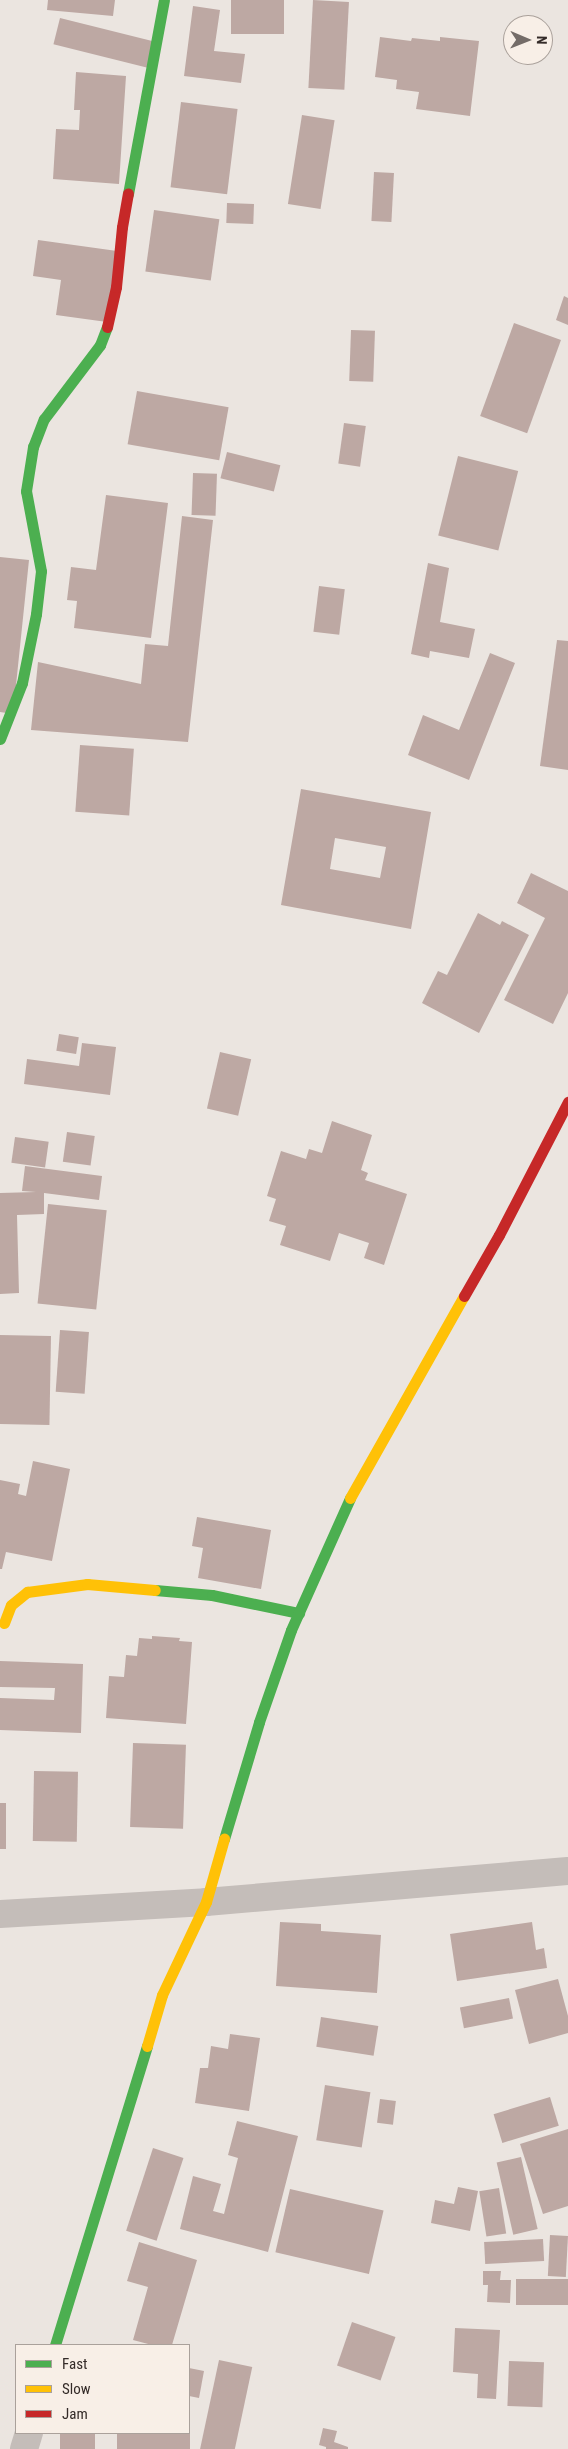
<!DOCTYPE html>
<html>
<head>
<meta charset="utf-8">
<style>
  body { margin:0 }
  #map { position:relative; width:568px; height:2449px; overflow:hidden; background:#ebe5e0; font-family:"Roboto Condensed",sans-serif }
  div>[style] { position:absolute }
  .building>* { inset:0; background:#bda8a3; transform-origin:0 0 }
  .street>* { height:28px; margin:-14px; padding:0 14px; transform-origin:14px; border-radius:14px; background:#c4bdb9 }
  .fast>* { height:11px; margin:-5.5px; padding:0 5.5px; transform-origin:5.5px; border-radius:5.5px; background:#4caf50 }
  .slow>* { height:11px; margin:-5.5px; padding:0 5.5px; transform-origin:5.5px; border-radius:5.5px; background:#ffc107 }
  .jam>* { height:11px; margin:-5.5px; padding:0 5.5px; transform-origin:5.5px; border-radius:5.5px; background:#c62828 }
  span { translate:-50% -50%; white-space:nowrap; text-align:center; line-height:1.15; -webkit-text-stroke:5px #f8efe7; paint-order:stroke }
  .legend { position:absolute; left:15px; top:2344px; width:175px; height:90px; box-sizing:border-box; background:#f8efe7; border:1px solid #aaa19b; margin:0; padding:6px 9px; list-style:none; font-size:15px; color:#342b28 }
  .legend li { display:flex; align-items:center; gap:10px; height:25px }
  .legend b { width:25px; border:1px solid #aaa19b }
  .north { position:absolute; left:503px; top:15px; width:50px; height:50px; box-sizing:border-box; background:#f8efe7; border:1px solid #aaa19b; border-radius:50%; rotate:91deg; font-size:14px; font-weight:700; line-height:20px; text-align:center; color:#342b28 }
  .north::after { content:''; display:block; margin:auto; width:18px; height:22px; background:#746c68; clip-path:polygon(50% 0,100% 100%,50% 72%,0 100%) }
</style>
</head>
<body>
<div id="map">
  <div class="building">
    <div style="clip-path:polygon(48px 0,115px 0,113px 16px,47px 10px)"></div>
    <div style="left:231px;top:0;width:53px;height:34px"></div>
    <div style="left:313px;top:0;width:36px;height:88px;rotate:3deg"></div>
    <div style="clip-path:polygon(193px 6px,220px 10px,214px 51px,245px 54px,241px 83px,184px 76px)"></div>
    <div style="left:60px;top:18px;width:97px;height:27px;rotate:14deg"></div>
    <div style="clip-path:polygon(380px 37px,411px 41px,412px 38px,440px 41px,440px 37px,479px 41px,470px 116px,416px 109px,419px 92px,396px 89px,397px 80px,375px 77px)"></div>
    <div style="clip-path:polygon(76px 72px,126px 76px,119px 184px,53px 179px,56px 129px,79px 130px,80px 110px,74px 110px)"></div>
    <div style="left:181px;top:102px;width:57px;height:86px;rotate:7deg"></div>
    <div style="left:302px;top:115px;width:33px;height:90px;rotate:9deg"></div>
    <div style="left:374px;top:172px;width:20px;height:49px;rotate:3deg"></div>
    <div style="left:227px;top:203px;width:27px;height:20px;rotate:2deg"></div>
    <div style="left:154px;top:210px;width:66px;height:62px;rotate:8deg"></div>
    <div style="clip-path:polygon(38px 240px,117px 251px,107px 322px,56px 315px,61px 280px,33px 276px)"></div>
    <div style="clip-path:polygon(564px 296px,568px 298px,568px 325px,556px 320px)"></div>
    <div style="left:514px;top:323px;width:50px;height:99px;rotate:20deg"></div>
    <div style="left:351px;top:330px;width:24px;height:51px;rotate:2deg"></div>
    <div style="left:137px;top:391px;width:93px;height:54px;rotate:10deg"></div>
    <div style="left:344px;top:423px;width:22px;height:41px;rotate:8deg"></div>
    <div style="left:227px;top:452px;width:55px;height:27px;rotate:14deg"></div>
    <div style="left:458px;top:456px;width:62px;height:82px;rotate:14deg"></div>
    <div style="left:193px;top:473px;width:24px;height:42px;rotate:2deg"></div>
    <div style="clip-path:polygon(106px 495px,168px 503px,151px 638px,74px 628px,77px 601px,67px 600px,71px 567px,96px 570px)"></div>
    <div style="clip-path:polygon(182px 516px,213px 520px,188px 742px,31px 730px,38px 662px,141px 684px,145px 644px,168px 646px)"></div>
    <div style="clip-path:polygon(0 557px,29px 560px,13px 714px,0 712px)"></div>
    <div style="clip-path:polygon(428px 563px,449px 568px,440px 622px,475px 629px,469px 658px,430px 651px,429px 658px,411px 654px)"></div>
    <div style="left:319px;top:586px;width:26px;height:46px;rotate:7deg"></div>
    <div style="clip-path:polygon(557px 640px,568px 641px,568px 770px,540px 766px)"></div>
    <div style="clip-path:polygon(490px 653px,515px 663px,469px 780px,408px 755px,423px 715px,459px 730px)"></div>
    <div style="left:80px;top:745px;width:54px;height:67px;rotate:4deg"></div>
    <div style="clip-path:polygon(evenodd,301px 789px,431px 812px,411px 929px,281px 905px,301px 789px,335px 838px,386px 847px,380px 878px,330px 869px,335px 838px)"></div>
    <div style="clip-path:polygon(531px 873px,568px 891px,568px 993px,553px 1024px,504px 1000px,545px 918px,517px 903px)"></div>
    <div style="clip-path:polygon(478px 913px,500px 925px,502px 921px,529px 935px,479px 1033px,422px 1003px,438px 971px,447px 975px)"></div>
    <div style="left:59px;top:1034px;width:20px;height:17px;rotate:9deg"></div>
    <div style="clip-path:polygon(82px 1043px,116px 1047px,110px 1095px,24px 1084px,27px 1059px,79px 1066px)"></div>
    <div style="left:220px;top:1052px;width:32px;height:58px;rotate:13deg"></div>
    <div style="clip-path:polygon(332px 1121px,372px 1135px,361px 1170px,368px 1173px,365px 1180px,407px 1194px,384px 1265px,364px 1258px,369px 1243px,339px 1233px,330px 1261px,280px 1245px,286px 1226px,269px 1221px,276px 1199px,267px 1196px,281px 1151px,306px 1159px,309px 1149px,322px 1153px)"></div>
    <div style="left:67px;top:1132px;width:28px;height:30px;rotate:8deg"></div>
    <div style="left:15px;top:1137px;width:34px;height:26px;rotate:8deg"></div>
    <div style="clip-path:polygon(25px 1166px,102px 1176px,99px 1200px,44px 1193px,44px 1214px,17px 1215px,19px 1293px,0 1294px,0 1193px,36px 1192px,22px 1191px)"></div>
    <div style="left:48px;top:1204px;width:59px;height:100px;rotate:6deg"></div>
    <div style="left:60px;top:1330px;width:29px;height:62px;rotate:4deg"></div>
    <div style="left:0;top:1335px;width:51px;height:89px;rotate:1deg"></div>
    <div style="clip-path:polygon(33px 1461px,70px 1469px,52px 1561px,6px 1552px,2px 1569px,0 1569px,0 1480px,20px 1484px,18px 1494px,26px 1496px)"></div>
    <div style="clip-path:polygon(197px 1517px,271px 1530px,261px 1589px,198px 1578px,203px 1548px,192px 1546px)"></div>
    <div style="clip-path:polygon(152px 1636px,180px 1638px,179px 1641px,192px 1642px,186px 1724px,106px 1718px,109px 1676px,124px 1677px,126px 1655px,137px 1656px,139px 1638px,152px 1639px)"></div>
    <div style="clip-path:polygon(0 1661px,83px 1664px,81px 1733px,0 1730px,0 1698px,54px 1700px,55px 1688px,0 1687px)"></div>
    <div style="left:133px;top:1743px;width:53px;height:84px;rotate:2deg"></div>
    <div style="left:34px;top:1771px;width:44px;height:70px;rotate:1deg"></div>
    <div style="left:0;top:1803px;width:6px;height:46px"></div>
    <div style="clip-path:polygon(280px 1922px,321px 1924px,321px 1931px,381px 1935px,377px 1993px,276px 1986px)"></div>
    <div style="clip-path:polygon(532px 1922px,536px 1950px,544px 1948px,547px 1968px,457px 1981px,450px 1934px)"></div>
    <div style="clip-path:polygon(558px 1979px,568px 2016px,568px 2033px,529px 2044px,515px 1990px)"></div>
    <div style="left:509px;top:1998px;width:21px;height:50px;rotate:79deg"></div>
    <div style="left:321px;top:2017px;width:58px;height:30px;rotate:9deg"></div>
    <div style="clip-path:polygon(230px 2034px,260px 2038px,249px 2111px,195px 2103px,200px 2068px,208px 2068px,211px 2046px,228px 2049px)"></div>
    <div style="left:325px;top:2085px;width:46px;height:56px;rotate:9deg"></div>
    <div style="left:550px;top:2097px;width:30px;height:59px;rotate:73deg"></div>
    <div style="left:380px;top:2099px;width:16px;height:24px;rotate:7deg"></div>
    <div style="clip-path:polygon(237px 2121px,298px 2136px,268px 2252px,180px 2229px,193px 2176px,221px 2184px,213px 2211px,224px 2214px,238px 2158px,228px 2155px)"></div>
    <div style="clip-path:polygon(568px 2129px,568px 2206px,543px 2214px,520px 2144px)"></div>
    <div style="left:153px;top:2148px;width:32px;height:87px;rotate:18deg"></div>
    <div style="left:521px;top:2157px;width:74px;height:25px;rotate:77deg"></div>
    <div style="clip-path:polygon(458px 2187px,478px 2191px,470px 2231px,431px 2223px,435px 2200px,454px 2204px)"></div>
    <div style="left:499px;top:2188px;width:46px;height:20px;rotate:81deg"></div>
    <div style="left:290px;top:2189px;width:96px;height:65px;rotate:13deg"></div>
    <div style="left:550px;top:2235px;width:18px;height:41px;rotate:3deg"></div>
    <div style="left:543px;top:2239px;width:22px;height:59px;rotate:87deg"></div>
    <div style="clip-path:polygon(139px 2242px,197px 2260px,172px 2345px,152px 2345px,133px 2340px,148px 2287px,127px 2281px)"></div>
    <div style="clip-path:polygon(483px 2271px,501px 2271px,500px 2280px,511px 2280px,510px 2303px,487px 2302px,488px 2285px,483px 2285px)"></div>
    <div style="left:516px;top:2279px;width:52px;height:26px"></div>
    <div style="left:352px;top:2322px;width:46px;height:46px;rotate:19deg"></div>
    <div style="clip-path:polygon(455px 2328px,500px 2330px,496px 2399px,477px 2398px,478px 2374px,453px 2372px)"></div>
    <div style="left:219px;top:2360px;width:34px;height:91px;rotate:12deg"></div>
    <div style="left:509px;top:2361px;width:35px;height:45px;rotate:2deg"></div>
    <div style="clip-path:polygon(189px 2368px,204px 2371px,199px 2398px,189px 2396px)"></div>
    <div style="clip-path:polygon(323px 2428px,337px 2431px,334px 2442px,348px 2447px,348px 2449px,326px 2449px,326px 2447px,319px 2445px)"></div>
    <div style="left:60px;top:2433px;width:35px;height:16px"></div>
    <div style="left:117px;top:2433px;width:73px;height:16px"></div>
  </div>
  <div class="street">
    <div style="left:0;top:1914px;width:206px;rotate:-3.3deg"></div>
    <div style="left:206px;top:1902px;width:363px;rotate:-4.9deg"></div>
    <div style="left:24px;top:2449px;width:17px;rotate:-73deg"></div>
  </div>
  <div class="fast">
    <div style="left:128px;top:194px;width:197px;rotate:-79.5deg"></div>
    <div style="left:0;top:739px;width:60px;rotate:-68.6deg"></div>
    <div style="left:22px;top:683px;width:70px;rotate:-78.5deg"></div>
    <div style="left:36px;top:614px;width:43px;rotate:-83.4deg"></div>
    <div style="left:41px;top:571px;width:81px;rotate:-100.6deg"></div>
    <div style="left:26px;top:491px;width:45px;rotate:-81deg"></div>
    <div style="left:33px;top:447px;width:30px;rotate:-69deg"></div>
    <div style="left:44px;top:419px;width:93px;rotate:-52.9deg"></div>
    <div style="left:100px;top:345px;width:19px;rotate:-69deg"></div>
    <div style="left:155px;top:1590px;width:57px;rotate:5deg"></div>
    <div style="left:212px;top:1595px;width:89px;rotate:11.7deg"></div>
    <div style="left:224px;top:1839px;width:122px;rotate:-73.3deg"></div>
    <div style="left:259px;top:1722px;width:97px;rotate:-70.8deg"></div>
    <div style="left:291px;top:1630px;width:145px;rotate:-65.9deg"></div>
    <div style="left:55px;top:2345px;width:313px;rotate:-72.9deg"></div>
  </div>
  <div class="slow">
    <div style="left:350px;top:1498px;width:232px;rotate:-60.6deg"></div>
    <div style="left:4px;top:1623px;width:19px;rotate:-69deg"></div>
    <div style="left:11px;top:1605px;width:21px;rotate:-39deg"></div>
    <div style="left:27px;top:1592px;width:61px;rotate:-7.6deg"></div>
    <div style="left:87px;top:1584px;width:68px;rotate:5deg"></div>
    <div style="left:147px;top:2046px;width:53px;rotate:-73.6deg"></div>
    <div style="left:162px;top:1995px;width:103px;rotate:-64.7deg"></div>
    <div style="left:206px;top:1902px;width:66px;rotate:-74.1deg"></div>
  </div>
  <div class="jam">
    <div style="left:107px;top:327px;width:41px;rotate:-77.3deg"></div>
    <div style="left:116px;top:287px;width:60px;rotate:-84.3deg"></div>
    <div style="left:122px;top:227px;width:34px;rotate:-80deg"></div>
    <div style="left:464px;top:1296px;width:70px;rotate:-60.2deg"></div>
    <div style="left:499px;top:1235px;width:150px;rotate:-62.6deg"></div>
  </div>
  <ul class="legend">
  <li><b style="height:6px;background:#4caf50"></b>Fast</li>
  <li><b style="height:6px;background:#ffc107"></b>Slow</li>
  <li><b style="height:6px;background:#c62828"></b>Jam</li>
  </ul>
  <div class="north">N</div>
</div>
</body>
</html>
